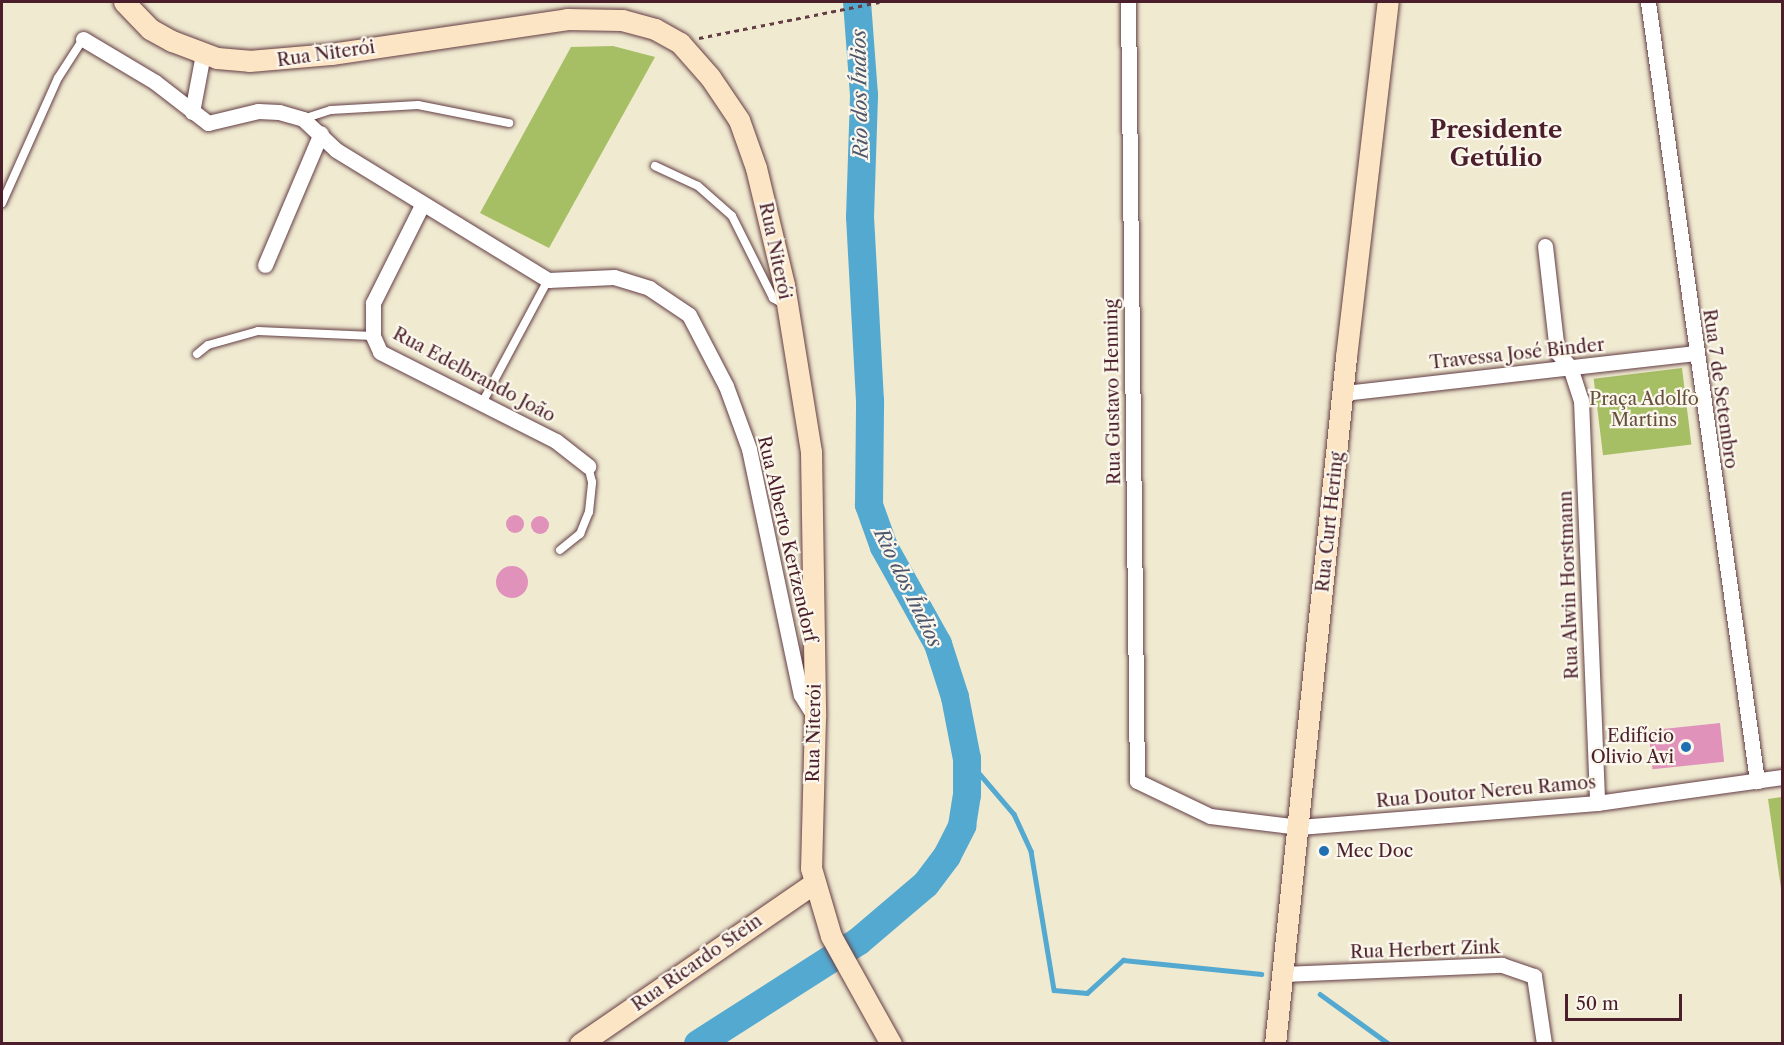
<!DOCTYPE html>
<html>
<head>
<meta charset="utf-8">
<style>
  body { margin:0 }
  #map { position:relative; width:1784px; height:1045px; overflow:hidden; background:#f0ead1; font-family:"Libre Caslon Text",serif }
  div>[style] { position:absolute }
  .green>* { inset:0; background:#a6be64; transform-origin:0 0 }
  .stream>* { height:4.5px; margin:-2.25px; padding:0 2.25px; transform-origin:2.25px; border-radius:2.25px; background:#54a9d0 }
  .river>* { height:28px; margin:-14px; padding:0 14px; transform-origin:14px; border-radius:14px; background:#54a9d0 }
  .building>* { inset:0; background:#e092ba; transform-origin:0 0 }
  .round { border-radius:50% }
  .path>* { height:3px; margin-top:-1.5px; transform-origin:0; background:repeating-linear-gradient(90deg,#633d44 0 4.5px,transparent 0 9px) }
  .roads { filter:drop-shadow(0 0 2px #633d44) drop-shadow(0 0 2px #633d44) }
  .lane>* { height:8px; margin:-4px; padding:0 4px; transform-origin:4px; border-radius:4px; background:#fff }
  .street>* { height:15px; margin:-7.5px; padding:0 7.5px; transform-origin:7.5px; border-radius:7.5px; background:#fff }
  .secondary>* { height:21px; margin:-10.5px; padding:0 10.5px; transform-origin:10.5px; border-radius:10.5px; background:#fce5c4 }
  .dots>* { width:16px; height:16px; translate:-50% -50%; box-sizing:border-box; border:3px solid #fbf7ec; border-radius:50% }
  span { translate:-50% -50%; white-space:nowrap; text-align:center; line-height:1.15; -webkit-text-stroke:4.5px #fbf7ec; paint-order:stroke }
  .street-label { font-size:18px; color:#4a1f2b }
  .park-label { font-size:18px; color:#664f3c }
  .poi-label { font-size:18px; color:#4a1f2b }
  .right { translate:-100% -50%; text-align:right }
  .left { translate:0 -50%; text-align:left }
  .water-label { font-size:20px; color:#4e566d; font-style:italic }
  .district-label { font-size:24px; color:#4a1f2b; font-weight:700 }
  .frame { position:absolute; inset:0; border:3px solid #4a1f2b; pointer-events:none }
  .scale { position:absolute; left:1565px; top:994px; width:117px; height:27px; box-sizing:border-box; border:3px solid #4a1f2b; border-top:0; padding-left:8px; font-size:18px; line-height:21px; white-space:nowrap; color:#4a1f2b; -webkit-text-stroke:4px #fbf7ec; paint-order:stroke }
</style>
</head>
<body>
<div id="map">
  <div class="green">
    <div style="clip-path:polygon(613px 46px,655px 57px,549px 248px,480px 213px,571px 47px)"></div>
    <div style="left:1682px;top:368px;width:77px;height:89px;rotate:83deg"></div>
    <div style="clip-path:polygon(1782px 797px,1782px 895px,1768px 799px)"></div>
  </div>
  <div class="stream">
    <div style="left:967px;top:759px;width:72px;rotate:49.5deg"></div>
    <div style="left:1014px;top:814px;width:41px;rotate:65.3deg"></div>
    <div style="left:1031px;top:851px;width:141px;rotate:80.6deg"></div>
    <div style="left:1054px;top:990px;width:33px;rotate:5deg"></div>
    <div style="left:1087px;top:993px;width:49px;rotate:-42.5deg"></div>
    <div style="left:1123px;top:960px;width:139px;rotate:5.8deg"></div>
    <div style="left:1320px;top:994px;width:85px;rotate:35.9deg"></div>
  </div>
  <div class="river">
    <div style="left:698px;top:1044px;width:191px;rotate:-32.6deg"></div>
    <div style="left:859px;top:941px;width:88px;rotate:-40.4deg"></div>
    <div style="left:926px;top:884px;width:35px;rotate:-53deg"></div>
    <div style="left:947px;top:856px;width:34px;rotate:-63deg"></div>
    <div style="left:962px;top:826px;width:31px;rotate:-81deg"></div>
    <div style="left:967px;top:795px;width:36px;rotate:-90deg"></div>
    <div style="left:967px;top:759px;width:63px;rotate:-101deg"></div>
    <div style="left:955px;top:697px;width:56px;rotate:-107.8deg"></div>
    <div style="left:938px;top:644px;width:111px;rotate:-119.1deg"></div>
    <div style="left:884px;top:547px;width:45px;rotate:-109.7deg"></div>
    <div style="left:869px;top:505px;width:104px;rotate:-89.4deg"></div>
    <div style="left:870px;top:401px;width:184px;rotate:-93.1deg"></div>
    <div style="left:860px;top:217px;width:122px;rotate:-88.1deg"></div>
    <div style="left:864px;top:95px;width:93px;rotate:-94.3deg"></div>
  </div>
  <div class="building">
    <div class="round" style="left:506px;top:515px;width:18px;height:18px"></div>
    <div class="round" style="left:531px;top:516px;width:18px;height:18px"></div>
    <div class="round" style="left:496px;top:566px;width:32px;height:32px"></div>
    <div style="left:1720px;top:723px;width:39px;height:72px;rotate:84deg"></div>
  </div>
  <div class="path">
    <div style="left:699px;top:38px;width:184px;rotate:-11.3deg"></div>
  </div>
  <div class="roads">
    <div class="lane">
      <div style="left:303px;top:119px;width:29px;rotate:-18deg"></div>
      <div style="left:331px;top:110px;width:87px;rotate:-3.3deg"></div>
      <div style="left:418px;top:105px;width:93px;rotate:11.2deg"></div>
      <div style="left:655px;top:166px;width:47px;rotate:24.9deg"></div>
      <div style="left:698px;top:186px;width:45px;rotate:41.4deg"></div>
      <div style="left:732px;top:216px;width:92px;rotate:63.4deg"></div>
      <div style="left:773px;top:298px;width:12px;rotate:31deg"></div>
      <div style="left:2px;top:203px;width:137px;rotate:-65.9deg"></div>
      <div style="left:58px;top:78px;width:46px;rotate:-57.3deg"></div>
      <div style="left:197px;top:354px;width:14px;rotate:-39deg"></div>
      <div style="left:208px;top:345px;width:52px;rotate:-15.6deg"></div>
      <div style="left:258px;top:331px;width:115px;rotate:2.5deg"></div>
      <div style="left:482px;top:403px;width:140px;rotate:-61.8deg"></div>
      <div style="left:560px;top:550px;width:26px;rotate:-39deg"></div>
      <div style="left:580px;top:534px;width:24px;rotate:-68deg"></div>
      <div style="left:589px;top:512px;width:30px;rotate:-84deg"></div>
      <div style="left:592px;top:482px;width:16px;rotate:-104deg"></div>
    </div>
    <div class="street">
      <div style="left:1128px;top:2px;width:779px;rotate:89.34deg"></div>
      <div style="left:1137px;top:781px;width:81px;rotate:25.6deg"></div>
      <div style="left:1210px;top:816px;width:90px;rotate:7deg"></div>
      <div style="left:1299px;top:827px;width:299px;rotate:-4.6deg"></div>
      <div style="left:1597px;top:803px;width:187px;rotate:-8deg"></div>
      <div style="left:1648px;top:2px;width:787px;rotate:82.03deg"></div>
      <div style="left:83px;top:39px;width:84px;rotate:30.8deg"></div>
      <div style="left:155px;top:82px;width:67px;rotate:37.7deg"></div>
      <div style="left:208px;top:123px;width:51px;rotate:-13.5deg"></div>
      <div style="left:258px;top:111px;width:21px;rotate:3deg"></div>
      <div style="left:279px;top:112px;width:25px;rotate:16deg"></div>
      <div style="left:303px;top:119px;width:45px;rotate:43.2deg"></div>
      <div style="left:336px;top:150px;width:249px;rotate:31.5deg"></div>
      <div style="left:548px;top:280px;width:66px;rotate:-2.6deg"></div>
      <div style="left:614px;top:277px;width:37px;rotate:17deg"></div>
      <div style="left:649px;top:288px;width:48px;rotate:34deg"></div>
      <div style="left:689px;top:315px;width:80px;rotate:62.5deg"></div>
      <div style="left:726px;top:386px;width:67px;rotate:69.9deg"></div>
      <div style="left:749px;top:449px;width:251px;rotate:78.1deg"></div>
      <div style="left:801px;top:695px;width:26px;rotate:58deg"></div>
      <div style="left:192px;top:112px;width:59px;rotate:-79.3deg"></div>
      <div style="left:422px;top:205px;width:110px;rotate:116.6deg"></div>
      <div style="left:373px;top:303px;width:33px;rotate:90deg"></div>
      <div style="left:373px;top:336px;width:17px;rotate:66deg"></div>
      <div style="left:380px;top:352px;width:197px;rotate:26.8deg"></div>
      <div style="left:556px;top:441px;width:41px;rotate:38deg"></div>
      <div style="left:1545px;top:246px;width:107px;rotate:83.5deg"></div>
      <div style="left:1557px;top:352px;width:20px;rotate:49deg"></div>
      <div style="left:1570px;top:367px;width:35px;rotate:72deg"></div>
      <div style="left:1581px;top:400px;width:403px;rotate:87.7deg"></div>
      <div style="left:265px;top:265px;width:143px;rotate:-67deg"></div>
      <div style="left:1344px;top:393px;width:353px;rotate:-6.5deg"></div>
      <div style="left:1283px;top:974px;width:219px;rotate:-2.4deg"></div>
      <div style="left:1502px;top:965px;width:34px;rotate:19deg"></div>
      <div style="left:1534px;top:976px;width:69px;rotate:81.6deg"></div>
    </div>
    <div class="secondary">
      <div style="left:124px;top:2px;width:37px;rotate:46deg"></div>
      <div style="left:150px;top:29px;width:25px;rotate:29deg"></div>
      <div style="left:172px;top:41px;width:48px;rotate:20.7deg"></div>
      <div style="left:217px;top:58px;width:32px;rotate:5deg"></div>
      <div style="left:249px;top:61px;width:82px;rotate:-4.9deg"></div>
      <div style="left:331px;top:54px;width:239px;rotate:-8.4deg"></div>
      <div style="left:567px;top:19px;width:55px;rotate:1deg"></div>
      <div style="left:622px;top:20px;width:34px;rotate:15deg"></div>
      <div style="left:655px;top:29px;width:29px;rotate:29deg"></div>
      <div style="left:680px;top:43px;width:45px;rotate:48.6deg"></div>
      <div style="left:710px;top:77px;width:52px;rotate:56deg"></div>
      <div style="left:739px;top:120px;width:51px;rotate:70.5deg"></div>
      <div style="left:756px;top:168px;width:120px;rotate:76.5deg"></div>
      <div style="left:784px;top:285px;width:168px;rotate:80.8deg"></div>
      <div style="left:811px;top:451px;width:266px;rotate:89.1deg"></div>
      <div style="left:815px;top:717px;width:151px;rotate:91.5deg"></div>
      <div style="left:811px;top:868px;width:71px;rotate:73.6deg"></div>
      <div style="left:831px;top:936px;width:124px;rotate:60.9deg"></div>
      <div style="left:580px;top:1044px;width:284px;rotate:-34.5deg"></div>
      <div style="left:1275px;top:1044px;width:691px;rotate:-84.1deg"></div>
      <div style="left:1346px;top:357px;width:357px;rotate:-83.3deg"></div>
    </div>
  </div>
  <div class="dots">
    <div style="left:1686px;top:747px;background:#1f6fb2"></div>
    <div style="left:1324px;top:851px;background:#1f6fb2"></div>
  </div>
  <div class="street-label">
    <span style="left:326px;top:54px;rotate:-8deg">Rua Niterói</span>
    <span style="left:775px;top:251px;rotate:78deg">Rua Niterói</span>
    <span style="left:1517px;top:354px;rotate:-6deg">Travessa José Binder</span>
    <span style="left:474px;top:375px;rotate:28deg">Rua Edelbrando João</span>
    <span style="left:1720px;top:389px;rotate:82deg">Rua 7 de Setembro</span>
    <span style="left:1113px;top:392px;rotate:-91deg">Rua Gustavo Henning</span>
    <span style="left:1330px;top:522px;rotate:-84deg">Rua Curt Hering</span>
    <span style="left:787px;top:539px;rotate:77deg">Rua Alberto Kertzendorf</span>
    <span style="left:1569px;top:585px;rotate:-92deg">Rua Alwin Horstmann</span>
    <span style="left:814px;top:733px;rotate:-89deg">Rua Niterói</span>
    <span style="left:1486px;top:792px;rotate:-5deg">Rua Doutor Nereu Ramos</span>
    <span style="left:1425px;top:950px;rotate:-2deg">Rua Herbert Zink</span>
    <span style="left:697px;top:963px;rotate:-35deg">Rua Ricardo Stein</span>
  </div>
  <div class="park-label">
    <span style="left:1644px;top:410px">Praça Adolfo<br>Martins</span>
  </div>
  <div class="poi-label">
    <span class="right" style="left:1674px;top:747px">Edifício<br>Olivio Avi</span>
    <span class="left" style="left:1336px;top:851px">Mec Doc</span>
  </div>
  <div class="water-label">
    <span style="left:860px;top:94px;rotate:-91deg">Rio dos Índios</span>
    <span style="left:908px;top:588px;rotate:64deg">Rio dos Índios</span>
  </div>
  <div class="district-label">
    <span style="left:1496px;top:144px">Presidente<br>Getúlio</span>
  </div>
  <div class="frame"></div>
  <div class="scale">50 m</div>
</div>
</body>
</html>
